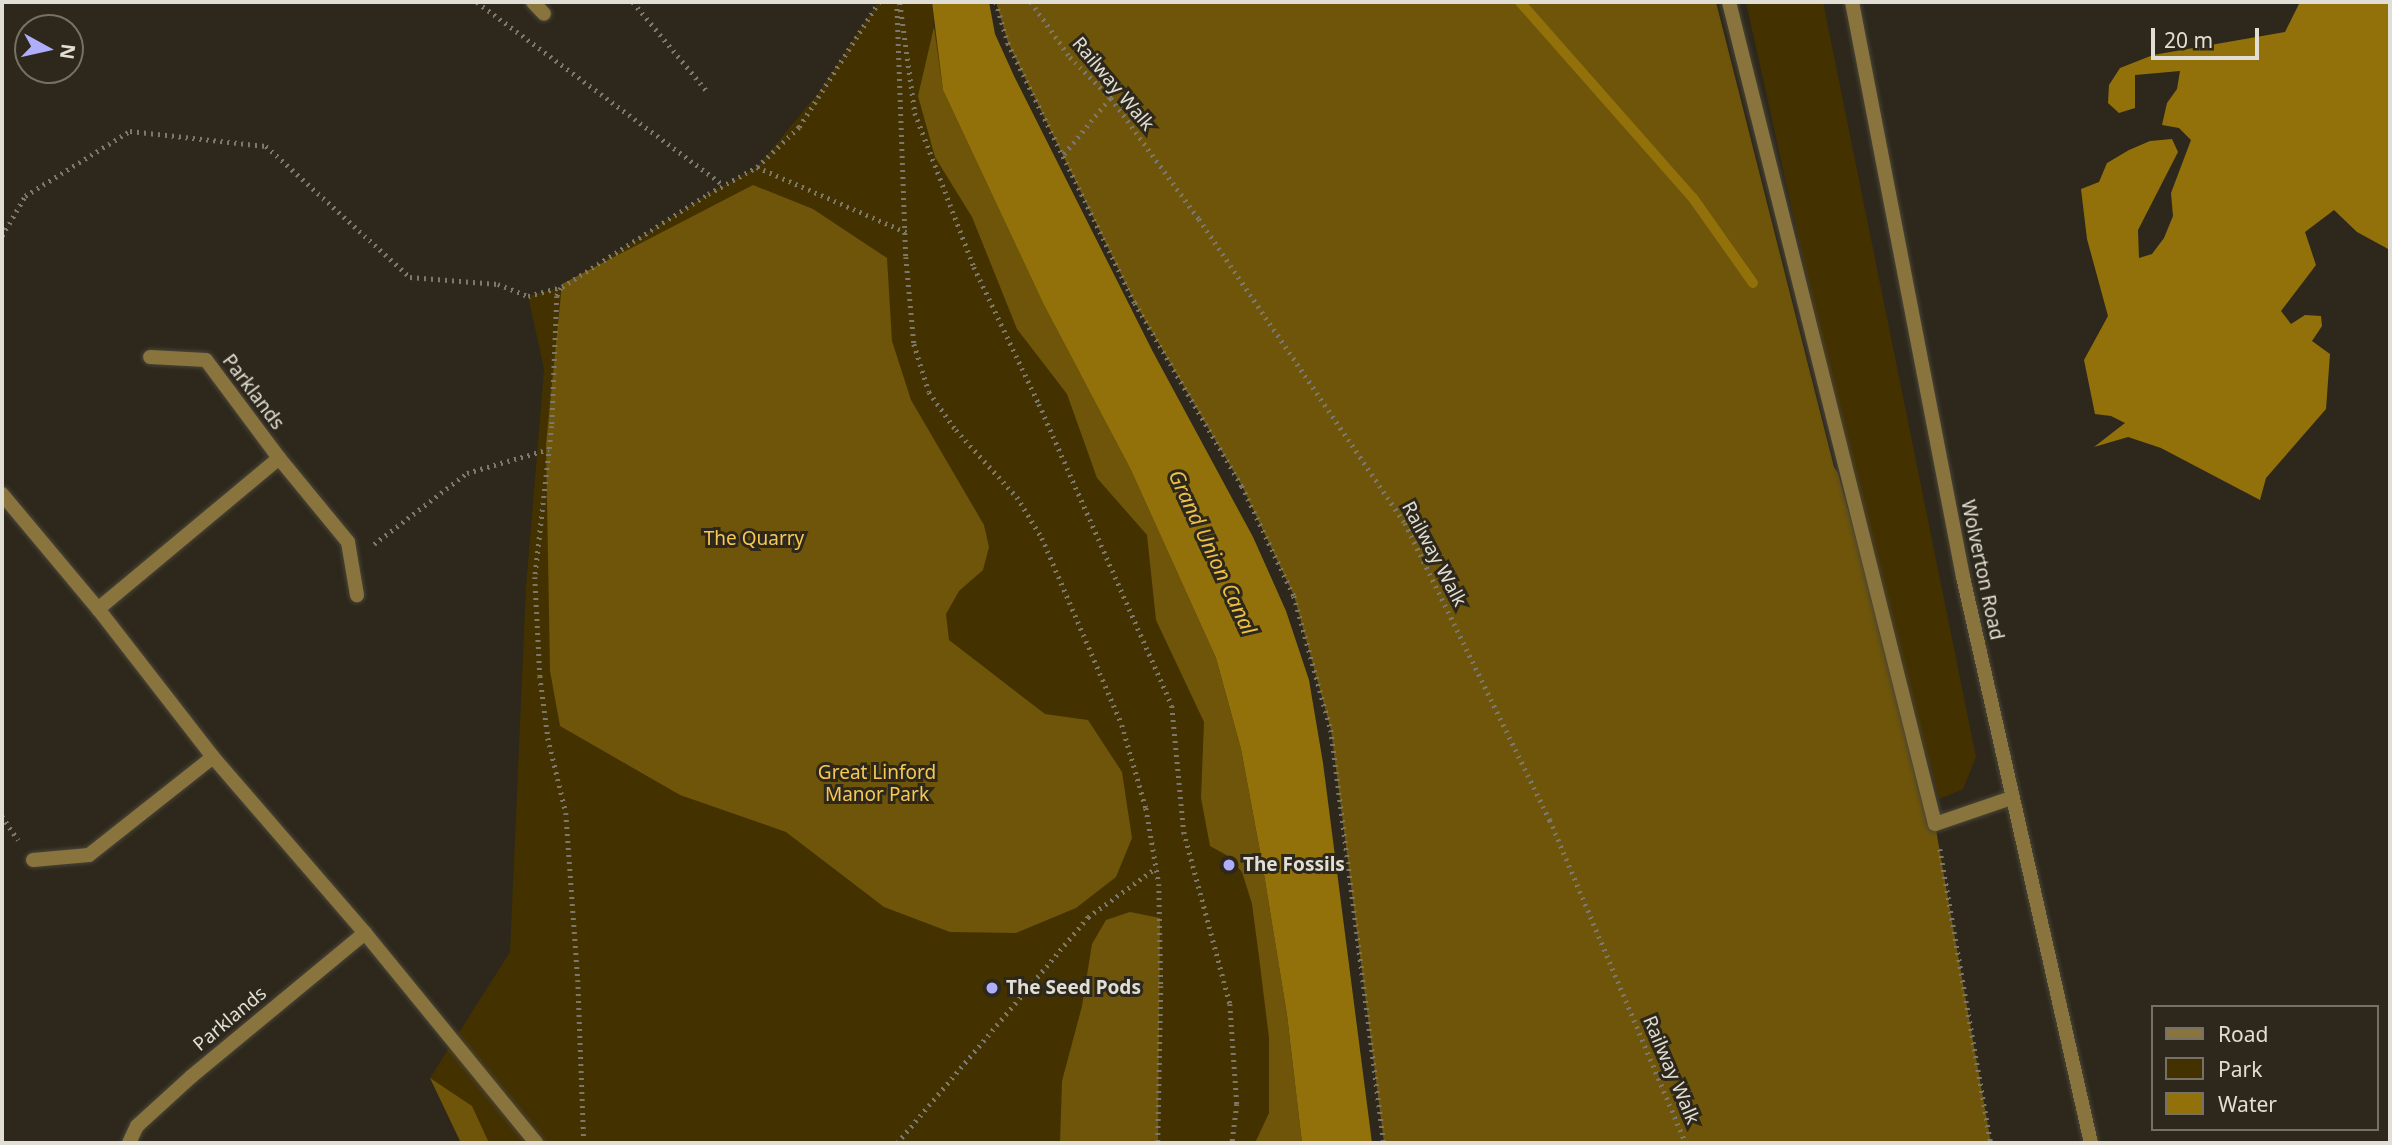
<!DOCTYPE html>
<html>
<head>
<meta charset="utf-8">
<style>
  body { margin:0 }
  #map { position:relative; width:2392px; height:1145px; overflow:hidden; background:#2d281b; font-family:"Noto Sans",sans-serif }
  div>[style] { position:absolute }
  .green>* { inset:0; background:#433100 }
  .forest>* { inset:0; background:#6e550a }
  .water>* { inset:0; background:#92710b }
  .stream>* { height:10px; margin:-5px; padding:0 5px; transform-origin:5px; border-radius:5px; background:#92710b }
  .path>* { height:4.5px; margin-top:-2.25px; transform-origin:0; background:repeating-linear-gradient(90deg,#7c786c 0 2px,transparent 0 7px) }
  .roads { filter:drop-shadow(0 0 2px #4a4539) drop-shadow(0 0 2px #4a4539) }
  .service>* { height:14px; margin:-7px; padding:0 7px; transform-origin:7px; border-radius:7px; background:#8a743e }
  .minor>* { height:14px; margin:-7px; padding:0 7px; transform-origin:7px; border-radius:7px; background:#8a743e }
  .tertiary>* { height:14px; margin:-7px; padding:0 7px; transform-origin:7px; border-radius:7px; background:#8a743e }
  .dots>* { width:19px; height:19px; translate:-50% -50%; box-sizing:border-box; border:4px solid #2d281b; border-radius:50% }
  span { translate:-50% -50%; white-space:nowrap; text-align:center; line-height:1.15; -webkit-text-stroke:6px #2d281b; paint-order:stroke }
  .street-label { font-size:19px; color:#e1ded5 }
  .park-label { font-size:19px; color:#f7c953 }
  .poi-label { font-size:19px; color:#e1ded5; font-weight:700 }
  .left { translate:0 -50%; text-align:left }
  .water-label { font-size:21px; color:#edc048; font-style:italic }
  .frame { position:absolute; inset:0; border:4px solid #e1ded5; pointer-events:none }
  .legend { position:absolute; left:2151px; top:1005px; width:228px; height:126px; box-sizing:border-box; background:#2d281b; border:2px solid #757165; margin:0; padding:9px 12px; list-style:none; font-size:21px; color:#e1ded5 }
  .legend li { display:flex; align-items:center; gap:14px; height:35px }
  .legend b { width:35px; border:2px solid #757165 }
  .north { position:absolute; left:14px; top:14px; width:70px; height:70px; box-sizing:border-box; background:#2d281b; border:2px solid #757165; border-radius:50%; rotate:98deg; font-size:19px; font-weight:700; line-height:28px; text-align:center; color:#e1ded5 }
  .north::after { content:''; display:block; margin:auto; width:24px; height:32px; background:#afaefa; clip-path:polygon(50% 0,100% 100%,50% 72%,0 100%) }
  .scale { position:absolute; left:2151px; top:28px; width:108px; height:32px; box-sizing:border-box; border:4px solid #e1ded5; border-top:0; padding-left:9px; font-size:21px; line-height:24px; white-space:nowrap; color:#e1ded5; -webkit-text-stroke:5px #2d281b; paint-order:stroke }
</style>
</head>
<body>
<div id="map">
  <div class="green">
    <div style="clip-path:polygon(878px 2px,932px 2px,934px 27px,1216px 658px,1302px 1143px,461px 1143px,430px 1078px,510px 952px,526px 587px,544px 369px,528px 296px,562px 287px,708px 194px,757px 167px,819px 92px)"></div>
    <div style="clip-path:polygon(1746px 2px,1823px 2px,1976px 757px,1963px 789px,1939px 799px,1906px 685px,1824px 354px)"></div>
  </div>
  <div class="forest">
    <div style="clip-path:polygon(996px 2px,1716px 2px,1834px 467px,1838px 473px,1935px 824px,1991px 1143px,1384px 1143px,1331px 730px,1294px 596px,1242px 486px,1135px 303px,1008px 43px)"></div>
    <div style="clip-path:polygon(934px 27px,943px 90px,1044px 305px,1131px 470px,1216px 658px,1241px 749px,1262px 862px,1287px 1015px,1302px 1143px,1255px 1143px,1269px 1113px,1269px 1038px,1259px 957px,1252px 904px,1242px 872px,1228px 856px,1210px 846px,1201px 798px,1204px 722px,1156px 620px,1147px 535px,1097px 478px,1067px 394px,1017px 329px,972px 217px,935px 157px,918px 96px)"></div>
    <div style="clip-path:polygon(753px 185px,813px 209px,887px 258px,892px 341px,911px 400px,984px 525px,989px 547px,983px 570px,959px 591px,946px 614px,949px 640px,1045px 714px,1088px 720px,1122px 772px,1132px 838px,1116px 877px,1076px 908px,1016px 933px,950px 932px,884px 907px,786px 832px,680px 795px,560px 726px,550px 671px,546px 444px,562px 284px)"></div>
    <div style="clip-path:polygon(1130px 912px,1160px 918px,1158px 1143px,1060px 1143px,1062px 1081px,1082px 1006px,1092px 944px,1106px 920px)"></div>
    <div style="clip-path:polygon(430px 1078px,472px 1106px,489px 1143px,461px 1143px)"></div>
  </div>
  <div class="water">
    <div style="clip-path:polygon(932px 2px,989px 2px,995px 34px,1014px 76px,1153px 352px,1253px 537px,1286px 611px,1309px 680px,1323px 763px,1372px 1143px,1302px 1143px,1287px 1015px,1262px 862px,1241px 749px,1216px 658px,1131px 470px,1044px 305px,943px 90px)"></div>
    <div style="clip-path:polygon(2300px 2px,2390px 2px,2390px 250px,2357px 232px,2334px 210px,2305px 232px,2316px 265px,2281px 311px,2291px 324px,2305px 315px,2321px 316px,2322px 326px,2312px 341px,2330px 354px,2326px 409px,2266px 478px,2260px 500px,2161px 448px,2128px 437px,2094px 447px,2125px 423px,2111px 416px,2095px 414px,2084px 360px,2108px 316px,2087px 239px,2081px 189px,2099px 182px,2107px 163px,2129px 150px,2150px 141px,2172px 139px,2178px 152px,2138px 230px,2139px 258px,2152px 254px,2164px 238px,2173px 216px,2171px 193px,2191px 140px,2179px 128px,2162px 125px,2167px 103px,2177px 89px,2180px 71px,2135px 75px,2135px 108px,2119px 113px,2108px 103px,2109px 85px,2120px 68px,2153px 55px,2285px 32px)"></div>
  </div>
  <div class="stream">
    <div style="left:1520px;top:2px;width:261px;rotate:48.6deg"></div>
    <div style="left:1693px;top:198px;width:104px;rotate:54.8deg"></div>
  </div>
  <div class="path">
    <div style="left:477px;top:2px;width:307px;rotate:36.6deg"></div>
    <div style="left:633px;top:2px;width:116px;rotate:50.3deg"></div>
    <div style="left:897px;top:2px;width:255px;rotate:88deg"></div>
    <div style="left:906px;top:257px;width:87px;rotate:84.7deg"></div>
    <div style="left:914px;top:344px;width:50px;rotate:72.6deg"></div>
    <div style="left:929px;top:392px;width:47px;rotate:54.6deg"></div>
    <div style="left:956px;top:430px;width:91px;rotate:47.7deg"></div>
    <div style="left:1017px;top:497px;width:48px;rotate:58.6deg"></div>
    <div style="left:1042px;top:538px;width:203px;rotate:66.8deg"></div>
    <div style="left:1122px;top:725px;width:86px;rotate:73.9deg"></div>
    <div style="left:1146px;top:808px;width:77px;rotate:80.3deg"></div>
    <div style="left:1159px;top:884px;width:102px;rotate:88.9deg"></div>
    <div style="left:1161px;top:986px;width:157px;rotate:91.1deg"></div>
    <div style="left:996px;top:2px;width:43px;rotate:73.7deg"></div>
    <div style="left:1008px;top:43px;width:289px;rotate:64deg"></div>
    <div style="left:1135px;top:303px;width:212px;rotate:59.7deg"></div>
    <div style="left:1242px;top:486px;width:122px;rotate:64.7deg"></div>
    <div style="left:1294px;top:596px;width:139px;rotate:74.6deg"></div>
    <div style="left:1331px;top:730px;width:416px;rotate:82.7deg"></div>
    <div style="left:1031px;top:2px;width:67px;rotate:54.7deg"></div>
    <div style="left:1070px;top:57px;width:58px;rotate:45deg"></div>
    <div style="left:1111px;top:98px;width:150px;rotate:54deg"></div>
    <div style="left:1199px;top:219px;width:367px;rotate:55.9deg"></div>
    <div style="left:1405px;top:523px;width:331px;rotate:64deg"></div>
    <div style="left:1550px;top:820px;width:350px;rotate:67.2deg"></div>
    <div style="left:900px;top:3px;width:111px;rotate:82.2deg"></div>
    <div style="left:915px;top:113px;width:165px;rotate:69deg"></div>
    <div style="left:974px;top:267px;width:152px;rotate:64.6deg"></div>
    <div style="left:1039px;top:404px;width:330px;rotate:66.2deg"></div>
    <div style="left:1172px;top:706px;width:127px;rotate:84.6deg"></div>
    <div style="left:1184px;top:832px;width:178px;rotate:75deg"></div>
    <div style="left:1230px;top:1004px;width:100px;rotate:86deg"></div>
    <div style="left:1237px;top:1104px;width:39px;rotate:97deg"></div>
    <div style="left:1064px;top:154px;width:72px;rotate:-50.6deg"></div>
    <div style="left:757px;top:167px;width:163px;rotate:23.6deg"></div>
    <div style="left:2px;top:236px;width:46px;rotate:-60.1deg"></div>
    <div style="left:25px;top:196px;width:123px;rotate:-31.8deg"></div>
    <div style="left:130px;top:131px;width:137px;rotate:6.3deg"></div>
    <div style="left:266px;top:146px;width:195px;rotate:42.3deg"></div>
    <div style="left:410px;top:277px;width:88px;rotate:4.5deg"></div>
    <div style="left:498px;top:284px;width:32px;rotate:22deg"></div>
    <div style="left:528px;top:296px;width:35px;rotate:-15deg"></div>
    <div style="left:562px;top:287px;width:173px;rotate:-32.5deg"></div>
    <div style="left:708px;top:194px;width:56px;rotate:-28.9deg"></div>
    <div style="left:757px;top:167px;width:58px;rotate:-43.6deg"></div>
    <div style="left:799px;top:127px;width:148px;rotate:-57.4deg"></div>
    <div style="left:561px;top:288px;width:9px;rotate:117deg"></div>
    <div style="left:557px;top:296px;width:130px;rotate:92.2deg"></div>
    <div style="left:552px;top:426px;width:152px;rotate:96.4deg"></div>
    <div style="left:535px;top:577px;width:99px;rotate:87.1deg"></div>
    <div style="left:540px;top:676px;width:63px;rotate:82.6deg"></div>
    <div style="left:548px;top:738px;width:77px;rotate:76.5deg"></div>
    <div style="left:566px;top:813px;width:167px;rotate:85.9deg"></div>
    <div style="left:578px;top:980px;width:163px;rotate:87.9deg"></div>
    <div style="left:374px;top:544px;width:117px;rotate:-37.4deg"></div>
    <div style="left:467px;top:473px;width:85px;rotate:-16.3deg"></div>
    <div style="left:2px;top:816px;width:29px;rotate:56deg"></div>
    <div style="left:1940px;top:849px;width:298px;rotate:80.2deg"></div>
    <div style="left:897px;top:1143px;width:296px;rotate:-49.8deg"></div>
    <div style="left:1088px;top:917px;width:84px;rotate:-35.8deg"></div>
  </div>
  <div class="roads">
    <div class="service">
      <div style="left:1729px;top:2px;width:847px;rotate:75.93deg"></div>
      <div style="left:1935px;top:824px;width:80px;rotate:-18.9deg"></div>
    </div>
    <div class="minor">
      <div style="left:533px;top:2px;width:16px;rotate:47deg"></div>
      <div style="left:279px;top:458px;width:109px;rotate:50.6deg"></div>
      <div style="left:348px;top:542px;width:54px;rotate:80.4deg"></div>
      <div style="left:2px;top:494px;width:150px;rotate:50.1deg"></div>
      <div style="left:213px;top:757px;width:233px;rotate:49.2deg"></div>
      <div style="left:365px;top:933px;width:271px;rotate:50.8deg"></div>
      <div style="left:33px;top:860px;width:56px;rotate:-5.1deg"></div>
      <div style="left:89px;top:855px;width:158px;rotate:-38.3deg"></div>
      <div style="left:213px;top:757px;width:187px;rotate:-127.8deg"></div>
      <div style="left:98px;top:609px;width:236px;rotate:-39.8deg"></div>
      <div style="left:279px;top:458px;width:122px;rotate:-126.7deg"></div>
      <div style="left:206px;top:360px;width:56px;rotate:-176.9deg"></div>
      <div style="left:129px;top:1143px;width:19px;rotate:-65deg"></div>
      <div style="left:137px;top:1126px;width:74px;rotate:-42.3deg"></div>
      <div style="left:192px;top:1076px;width:224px;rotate:-39.6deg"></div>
    </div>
    <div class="tertiary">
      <div style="left:1852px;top:2px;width:586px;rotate:79.07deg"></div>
      <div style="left:1963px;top:577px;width:580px;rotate:77.26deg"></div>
    </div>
  </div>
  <div class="dots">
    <div style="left:1229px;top:865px;background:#afaefa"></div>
    <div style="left:992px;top:988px;background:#afaefa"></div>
  </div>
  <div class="street-label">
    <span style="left:1113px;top:84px;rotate:50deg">Railway Walk</span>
    <span style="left:253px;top:392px;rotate:53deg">Parklands</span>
    <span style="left:1434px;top:554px;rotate:62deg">Railway Walk</span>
    <span style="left:1982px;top:570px;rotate:78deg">Wolverton Road</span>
    <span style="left:230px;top:1019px;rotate:-40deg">Parklands</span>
    <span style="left:1671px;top:1070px;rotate:67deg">Railway Walk</span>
  </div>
  <div class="park-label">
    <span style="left:754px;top:539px">The Quarry</span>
    <span style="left:877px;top:784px">Great Linford<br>Manor Park</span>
  </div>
  <div class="poi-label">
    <span class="left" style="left:1243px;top:865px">The Fossils</span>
    <span class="left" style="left:1006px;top:988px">The Seed Pods</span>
  </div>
  <div class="water-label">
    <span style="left:1213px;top:552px;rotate:65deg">Grand Union Canal</span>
  </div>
  <div class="frame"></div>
  <ul class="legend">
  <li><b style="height:9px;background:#8a743e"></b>Road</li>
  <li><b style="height:19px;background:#433100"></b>Park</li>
  <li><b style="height:19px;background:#92710b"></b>Water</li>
  </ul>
  <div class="north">N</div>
  <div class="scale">20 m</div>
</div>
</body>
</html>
